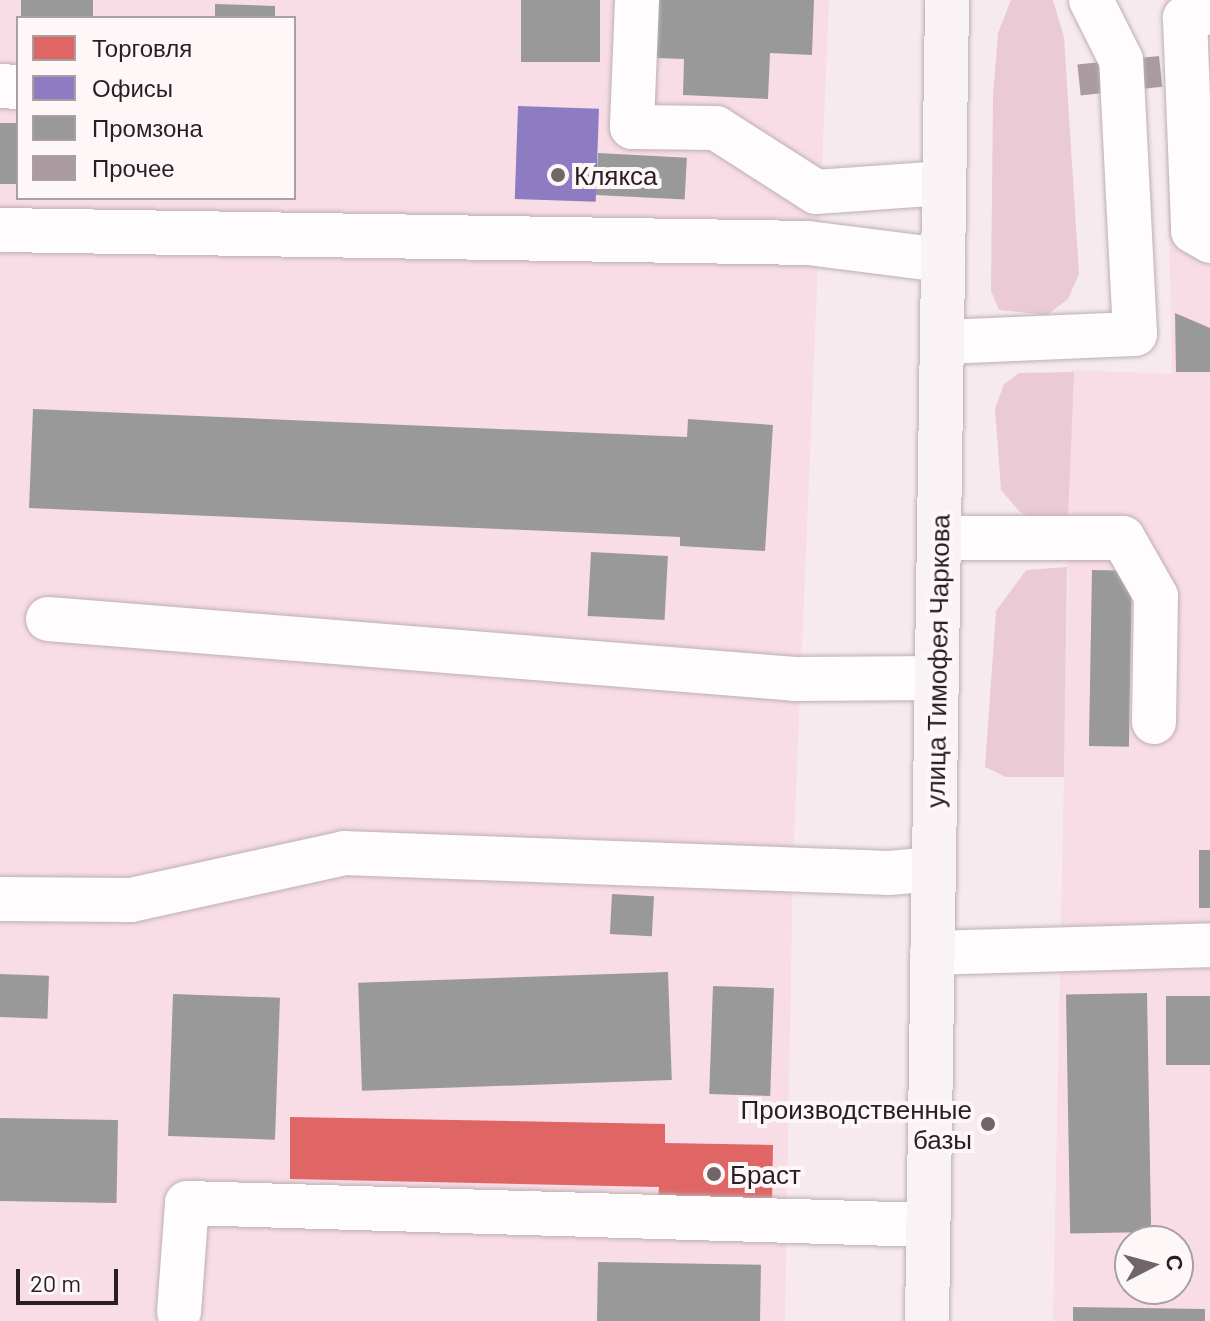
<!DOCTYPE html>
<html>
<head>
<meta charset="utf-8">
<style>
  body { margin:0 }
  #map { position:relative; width:1210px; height:1321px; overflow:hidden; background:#f7eaee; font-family:Barlow,sans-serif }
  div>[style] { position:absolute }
  .built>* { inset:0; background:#f9dde6 }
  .green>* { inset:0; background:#eacbd5 }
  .shops>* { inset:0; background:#e06666 }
  .offices>* { inset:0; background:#8e7cc3; transform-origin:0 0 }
  .industry>* { inset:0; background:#999; transform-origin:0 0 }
  .building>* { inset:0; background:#a99ba0; transform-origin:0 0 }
  .roads { filter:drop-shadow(0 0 2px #bcb0b4) drop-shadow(0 0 2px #bcb0b4) }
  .minor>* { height:44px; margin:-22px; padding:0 22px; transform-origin:22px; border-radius:22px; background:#fefcfc }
  .major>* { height:44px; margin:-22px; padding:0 22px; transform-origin:22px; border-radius:22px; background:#f9f3f5 }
  .dots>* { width:22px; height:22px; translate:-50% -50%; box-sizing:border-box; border:4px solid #fdf7f8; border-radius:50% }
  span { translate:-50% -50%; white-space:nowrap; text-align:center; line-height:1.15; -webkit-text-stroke:8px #fdf7f8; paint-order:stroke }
  .poi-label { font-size:26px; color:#291e21 }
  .left { translate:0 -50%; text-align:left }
  .right { translate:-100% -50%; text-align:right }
  .street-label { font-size:26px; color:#291e21 }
  .legend { position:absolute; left:16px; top:16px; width:280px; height:184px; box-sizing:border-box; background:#fdf7f8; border:2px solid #a8a0a2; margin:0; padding:10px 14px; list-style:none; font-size:24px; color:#291e21 }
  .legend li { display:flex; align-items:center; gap:16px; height:40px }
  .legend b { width:40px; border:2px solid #a8a0a2 }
  .north { position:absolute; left:1114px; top:1225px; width:80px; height:80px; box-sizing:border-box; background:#fdf7f8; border:2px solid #a8a0a2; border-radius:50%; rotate:84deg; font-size:22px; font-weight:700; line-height:32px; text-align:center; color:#291e21 }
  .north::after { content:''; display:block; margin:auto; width:28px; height:36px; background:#716569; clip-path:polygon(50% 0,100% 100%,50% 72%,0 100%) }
  .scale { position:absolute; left:16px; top:1269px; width:102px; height:36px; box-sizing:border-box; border:4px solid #291e21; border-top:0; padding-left:10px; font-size:24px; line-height:28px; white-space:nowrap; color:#291e21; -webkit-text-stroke:6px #fdf7f8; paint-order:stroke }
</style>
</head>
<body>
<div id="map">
  <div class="built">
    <div style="clip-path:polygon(evenodd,0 0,829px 0,793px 863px,785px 1321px,0 1321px,0 0,18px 18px,294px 18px,294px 198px,18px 198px,18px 18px)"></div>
    <div style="clip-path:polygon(evenodd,1164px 0,1210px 0,1210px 1321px,1053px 1321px,1072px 370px,1172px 374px,1164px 0,1130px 1241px,1178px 1241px,1178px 1289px,1130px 1289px,1130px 1241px)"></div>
  </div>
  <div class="green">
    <div style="clip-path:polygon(1011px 0,1053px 0,1064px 37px,1079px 274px,1068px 299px,1047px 315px,999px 310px,991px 291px,993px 96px,998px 33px)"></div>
    <div style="clip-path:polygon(1074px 372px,1068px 524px,1039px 521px,1020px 512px,1001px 490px,995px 409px,1004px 384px,1019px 373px)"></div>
    <div style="clip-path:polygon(1067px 567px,1064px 777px,1006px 777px,985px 767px,996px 611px,1026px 570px)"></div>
  </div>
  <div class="shops">
    <div style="clip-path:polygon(290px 1117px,665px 1124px,665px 1143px,773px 1145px,772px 1202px,658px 1200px,659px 1187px,290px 1179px)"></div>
  </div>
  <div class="offices">
    <div style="left:518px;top:106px;width:81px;height:93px;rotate:2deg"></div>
  </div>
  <div class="industry">
    <div style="left:21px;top:0;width:72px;height:18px"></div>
    <div style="left:521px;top:0;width:79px;height:62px"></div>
    <div style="clip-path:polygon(658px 0,814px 0,812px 55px,770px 53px,768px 99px,683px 95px,684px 59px,656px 58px)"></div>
    <div style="clip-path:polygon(215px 4px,275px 6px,275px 18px,215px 18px)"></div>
    <div style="left:0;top:123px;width:18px;height:61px"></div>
    <div style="left:598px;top:153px;width:89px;height:42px;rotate:3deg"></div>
    <div style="clip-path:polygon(1175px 313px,1210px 328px,1210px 372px,1176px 372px)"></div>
    <div style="clip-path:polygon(33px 409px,687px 437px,688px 419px,773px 425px,765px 551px,680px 546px,680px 537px,29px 508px)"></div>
    <div style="left:591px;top:552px;width:77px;height:64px;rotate:3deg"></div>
    <div style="left:1092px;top:570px;width:40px;height:176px;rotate:1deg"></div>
    <div style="left:1199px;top:850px;width:11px;height:58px"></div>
    <div style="left:612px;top:894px;width:42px;height:40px;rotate:3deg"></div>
    <div style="left:668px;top:972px;width:108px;height:310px;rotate:88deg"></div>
    <div style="left:0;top:974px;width:49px;height:43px;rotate:2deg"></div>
    <div style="left:713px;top:986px;width:61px;height:108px;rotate:2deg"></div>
    <div style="left:1147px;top:993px;width:239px;height:81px;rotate:89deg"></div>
    <div style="left:173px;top:994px;width:107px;height:142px;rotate:2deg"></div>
    <div style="left:1166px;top:996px;width:44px;height:69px"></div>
    <div style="left:0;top:1118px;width:118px;height:83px;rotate:1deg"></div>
    <div style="left:598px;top:1262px;width:163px;height:59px;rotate:1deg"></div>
    <div style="clip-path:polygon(1073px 1307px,1205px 1309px,1205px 1321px,1073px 1321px)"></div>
  </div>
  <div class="building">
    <div style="left:1159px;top:56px;width:31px;height:82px;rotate:84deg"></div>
  </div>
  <div class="roads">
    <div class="minor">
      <div style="left:637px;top:0;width:127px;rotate:92.3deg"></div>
      <div style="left:632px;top:127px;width:84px;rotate:0.7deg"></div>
      <div style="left:716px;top:128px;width:119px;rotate:32.6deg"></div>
      <div style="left:816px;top:192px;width:128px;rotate:-4deg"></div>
      <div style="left:1210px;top:12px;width:26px;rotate:167deg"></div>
      <div style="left:1185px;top:18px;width:213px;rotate:87.8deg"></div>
      <div style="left:1193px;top:231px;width:20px;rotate:30deg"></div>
      <div style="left:0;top:86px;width:18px;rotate:3deg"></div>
      <div style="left:0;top:230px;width:808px;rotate:0.92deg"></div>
      <div style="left:808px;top:243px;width:136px;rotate:7.2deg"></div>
      <div style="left:942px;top:342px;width:193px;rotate:-2.4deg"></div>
      <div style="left:1135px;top:334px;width:274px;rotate:-92.9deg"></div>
      <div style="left:1121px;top:60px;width:67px;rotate:-116.6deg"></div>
      <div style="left:939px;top:538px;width:184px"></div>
      <div style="left:1123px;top:538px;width:67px;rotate:60.4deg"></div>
      <div style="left:1156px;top:596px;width:126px;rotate:90.9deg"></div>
      <div style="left:48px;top:619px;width:749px;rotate:4.59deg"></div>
      <div style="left:795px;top:679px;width:142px;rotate:-0.4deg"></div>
      <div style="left:0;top:899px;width:131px;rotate:0.4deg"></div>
      <div style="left:131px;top:900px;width:218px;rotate:-12.4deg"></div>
      <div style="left:344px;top:853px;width:545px;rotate:2.1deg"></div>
      <div style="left:889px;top:873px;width:45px;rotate:-5.1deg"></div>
      <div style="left:932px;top:953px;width:278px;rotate:-1.6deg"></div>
      <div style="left:179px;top:1312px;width:109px;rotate:-85.8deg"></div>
      <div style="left:187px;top:1203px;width:741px;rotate:1.7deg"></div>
    </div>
    <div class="major">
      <div style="left:927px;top:1321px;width:1321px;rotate:-89.13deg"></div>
    </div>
  </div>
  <div class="dots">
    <div style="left:558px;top:175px;background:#716569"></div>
    <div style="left:988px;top:1124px;background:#716569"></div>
    <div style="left:714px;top:1174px;background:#716569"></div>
  </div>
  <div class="poi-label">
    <span class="left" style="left:574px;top:175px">Клякса</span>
    <span class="right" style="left:972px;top:1124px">Производственные<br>базы</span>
    <span class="left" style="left:730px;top:1174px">Браст</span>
  </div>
  <div class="street-label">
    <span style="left:937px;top:661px;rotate:-89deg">улица Тимофея Чаркова</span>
  </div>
  <ul class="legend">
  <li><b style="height:22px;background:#e06666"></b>Торговля</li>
  <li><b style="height:22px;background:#8e7cc3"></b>Офисы</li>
  <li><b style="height:22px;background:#999"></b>Промзона</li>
  <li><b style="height:22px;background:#a99ba0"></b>Прочее</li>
  </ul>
  <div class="north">С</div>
  <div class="scale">20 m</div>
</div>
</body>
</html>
